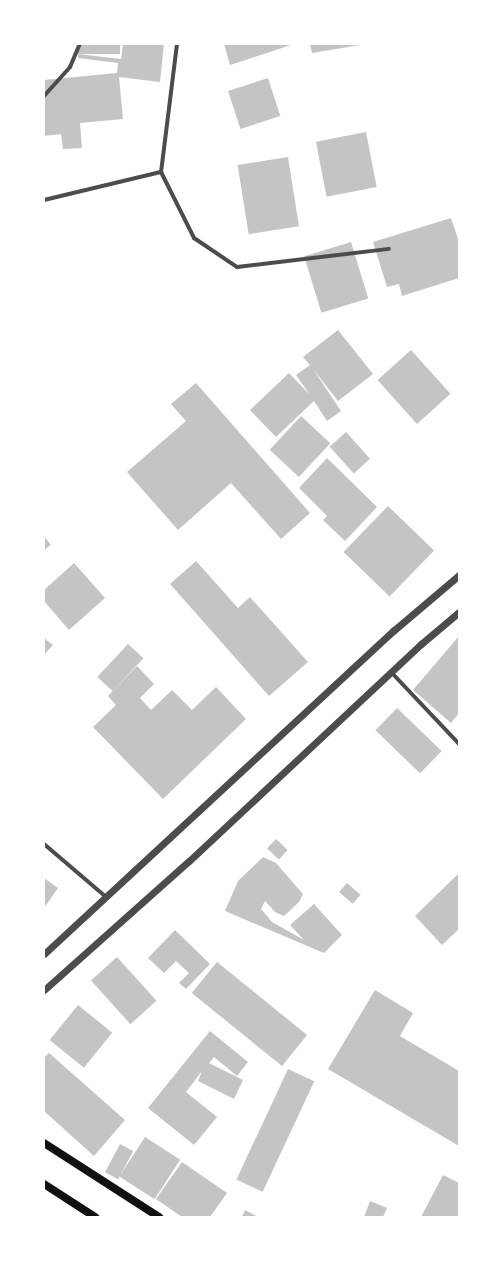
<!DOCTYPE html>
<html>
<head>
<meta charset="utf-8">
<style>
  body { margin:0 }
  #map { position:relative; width:503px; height:1261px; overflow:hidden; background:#fff; font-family:Inter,sans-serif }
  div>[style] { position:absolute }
  .building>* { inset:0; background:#c4c4c4; transform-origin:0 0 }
  .minor>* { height:4px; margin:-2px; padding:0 2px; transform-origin:2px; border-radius:2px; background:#4c4c4c }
  .tertiary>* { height:7px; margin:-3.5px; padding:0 3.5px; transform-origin:3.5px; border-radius:3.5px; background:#4c4c4c }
  .secondary>* { height:8px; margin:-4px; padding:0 4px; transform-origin:4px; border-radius:4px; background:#111 }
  span { translate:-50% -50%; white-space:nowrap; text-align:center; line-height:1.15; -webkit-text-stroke:3px #fff; paint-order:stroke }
  .frame { position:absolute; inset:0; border:45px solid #fff; pointer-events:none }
</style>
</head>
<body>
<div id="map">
  <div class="building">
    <div style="left:78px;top:44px;width:42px;height:10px"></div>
    <div style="clip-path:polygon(123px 44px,164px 44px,160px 82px,119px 77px,123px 119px,80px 123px,82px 148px,63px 149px,61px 134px,44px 136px,44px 80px,117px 73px,118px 63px,78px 58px,78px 54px,121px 59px)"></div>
    <div style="clip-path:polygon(224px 44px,294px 44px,230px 65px)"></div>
    <div style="clip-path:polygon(310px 44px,360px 44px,360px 45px,312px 53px)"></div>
    <div style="left:268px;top:78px;width:40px;height:42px;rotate:72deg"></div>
    <div style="left:366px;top:132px;width:56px;height:51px;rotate:79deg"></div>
    <div style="left:288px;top:157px;width:70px;height:51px;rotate:81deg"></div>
    <div style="clip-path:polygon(451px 218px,459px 242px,459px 278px,402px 296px,399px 284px,387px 287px,373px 242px)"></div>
    <div style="left:351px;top:242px;width:59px;height:49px;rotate:73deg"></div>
    <div style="clip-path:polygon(338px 330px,373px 374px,338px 401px,313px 369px,341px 411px,327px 421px,314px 401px,276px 437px,250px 410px,289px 373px,310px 395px,296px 375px,310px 365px,303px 357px)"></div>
    <div style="left:411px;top:350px;width:59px;height:45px;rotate:48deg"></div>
    <div style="clip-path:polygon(196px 383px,310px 513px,281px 539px,231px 483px,178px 530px,127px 472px,186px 421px,171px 404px)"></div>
    <div style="left:301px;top:416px;width:40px;height:46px;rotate:43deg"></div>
    <div style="left:346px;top:432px;width:36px;height:22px;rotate:48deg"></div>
    <div style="clip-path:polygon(327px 458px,377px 507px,345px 541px,323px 520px,327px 516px,299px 488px)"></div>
    <div style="left:388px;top:506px;width:64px;height:64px;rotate:44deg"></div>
    <div style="clip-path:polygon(44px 536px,51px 545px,44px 550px)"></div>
    <div style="clip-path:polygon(196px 561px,238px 608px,250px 597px,308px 662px,269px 696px,170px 584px)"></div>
    <div style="clip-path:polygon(74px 563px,105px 598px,69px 630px,44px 601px,44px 590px)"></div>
    <div style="clip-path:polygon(459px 636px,459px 713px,451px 723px,413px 690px)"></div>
    <div style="clip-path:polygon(44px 638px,53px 645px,44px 655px)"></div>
    <div style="left:128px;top:644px;width:21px;height:45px;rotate:43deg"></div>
    <div style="clip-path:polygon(137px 666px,154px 684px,140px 698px,151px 710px,172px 690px,192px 710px,216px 687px,246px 719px,163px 799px,93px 727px,116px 705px,108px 696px)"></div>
    <div style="left:397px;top:708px;width:62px;height:31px;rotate:44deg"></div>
    <div style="left:276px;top:839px;width:16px;height:13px;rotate:43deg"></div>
    <div style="clip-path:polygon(263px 857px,276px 863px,303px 894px,299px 902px,284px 916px,275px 912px,265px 901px,261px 909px,272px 922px,304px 940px,290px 925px,314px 904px,342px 935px,324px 953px,225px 911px,238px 881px)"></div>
    <div style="clip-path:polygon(459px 873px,459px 929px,442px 945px,415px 916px)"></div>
    <div style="clip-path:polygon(44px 878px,58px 888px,44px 908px)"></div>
    <div style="left:347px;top:883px;width:18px;height:12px;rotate:41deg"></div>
    <div style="clip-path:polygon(175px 930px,210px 964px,186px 989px,179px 983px,189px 973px,176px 961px,164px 973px,148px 958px)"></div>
    <div style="left:117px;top:957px;width:59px;height:35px;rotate:48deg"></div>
    <div style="left:217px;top:962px;width:116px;height:40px;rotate:39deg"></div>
    <div style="clip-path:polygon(375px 990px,413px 1013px,400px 1036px,459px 1071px,459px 1146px,328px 1069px)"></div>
    <div style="left:78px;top:1005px;width:44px;height:45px;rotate:39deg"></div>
    <div style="clip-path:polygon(210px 1031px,248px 1062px,237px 1076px,214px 1057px,209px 1063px,243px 1080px,234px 1099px,198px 1081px,202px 1071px,186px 1092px,217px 1117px,194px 1145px,148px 1108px)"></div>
    <div style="clip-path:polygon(49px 1053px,125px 1120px,94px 1156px,44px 1111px,44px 1058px)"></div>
    <div style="left:288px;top:1069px;width:29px;height:122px;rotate:25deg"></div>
    <div style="left:145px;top:1137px;width:42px;height:47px;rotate:33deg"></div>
    <div style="left:120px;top:1144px;width:15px;height:32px;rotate:28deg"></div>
    <div style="clip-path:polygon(182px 1162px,227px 1193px,210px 1217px,182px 1217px,156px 1199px)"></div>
    <div style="clip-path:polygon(443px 1175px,459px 1183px,459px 1217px,421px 1217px)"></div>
    <div style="clip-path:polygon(370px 1201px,387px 1208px,383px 1217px,364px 1217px)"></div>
    <div style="clip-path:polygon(245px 1210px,258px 1217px,242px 1217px)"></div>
  </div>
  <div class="minor">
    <div style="left:177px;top:44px;width:129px;rotate:97.1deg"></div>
    <div style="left:161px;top:172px;width:74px;rotate:63.4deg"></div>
    <div style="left:194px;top:238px;width:52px;rotate:34deg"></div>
    <div style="left:237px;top:267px;width:153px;rotate:-6.8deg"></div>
    <div style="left:44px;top:96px;width:39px;rotate:-48deg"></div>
    <div style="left:70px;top:67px;width:25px;rotate:-67deg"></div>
    <div style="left:44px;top:200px;width:120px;rotate:-13.5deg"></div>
    <div style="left:391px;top:672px;width:99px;rotate:46.6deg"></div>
    <div style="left:44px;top:844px;width:82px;rotate:40.5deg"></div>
  </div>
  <div class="tertiary">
    <div style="left:44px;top:954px;width:476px;rotate:-42.8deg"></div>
    <div style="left:393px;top:631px;width:87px;rotate:-40.3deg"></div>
    <div style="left:44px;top:990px;width:194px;rotate:-41.7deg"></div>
    <div style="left:189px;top:861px;width:318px;rotate:-43.1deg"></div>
    <div style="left:421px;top:644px;width:50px;rotate:-40.1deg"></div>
  </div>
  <div class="secondary">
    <div style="left:44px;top:1143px;width:137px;rotate:32.8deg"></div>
    <div style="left:44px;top:1184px;width:61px;rotate:32.9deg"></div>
  </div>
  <div class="frame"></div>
</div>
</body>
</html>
